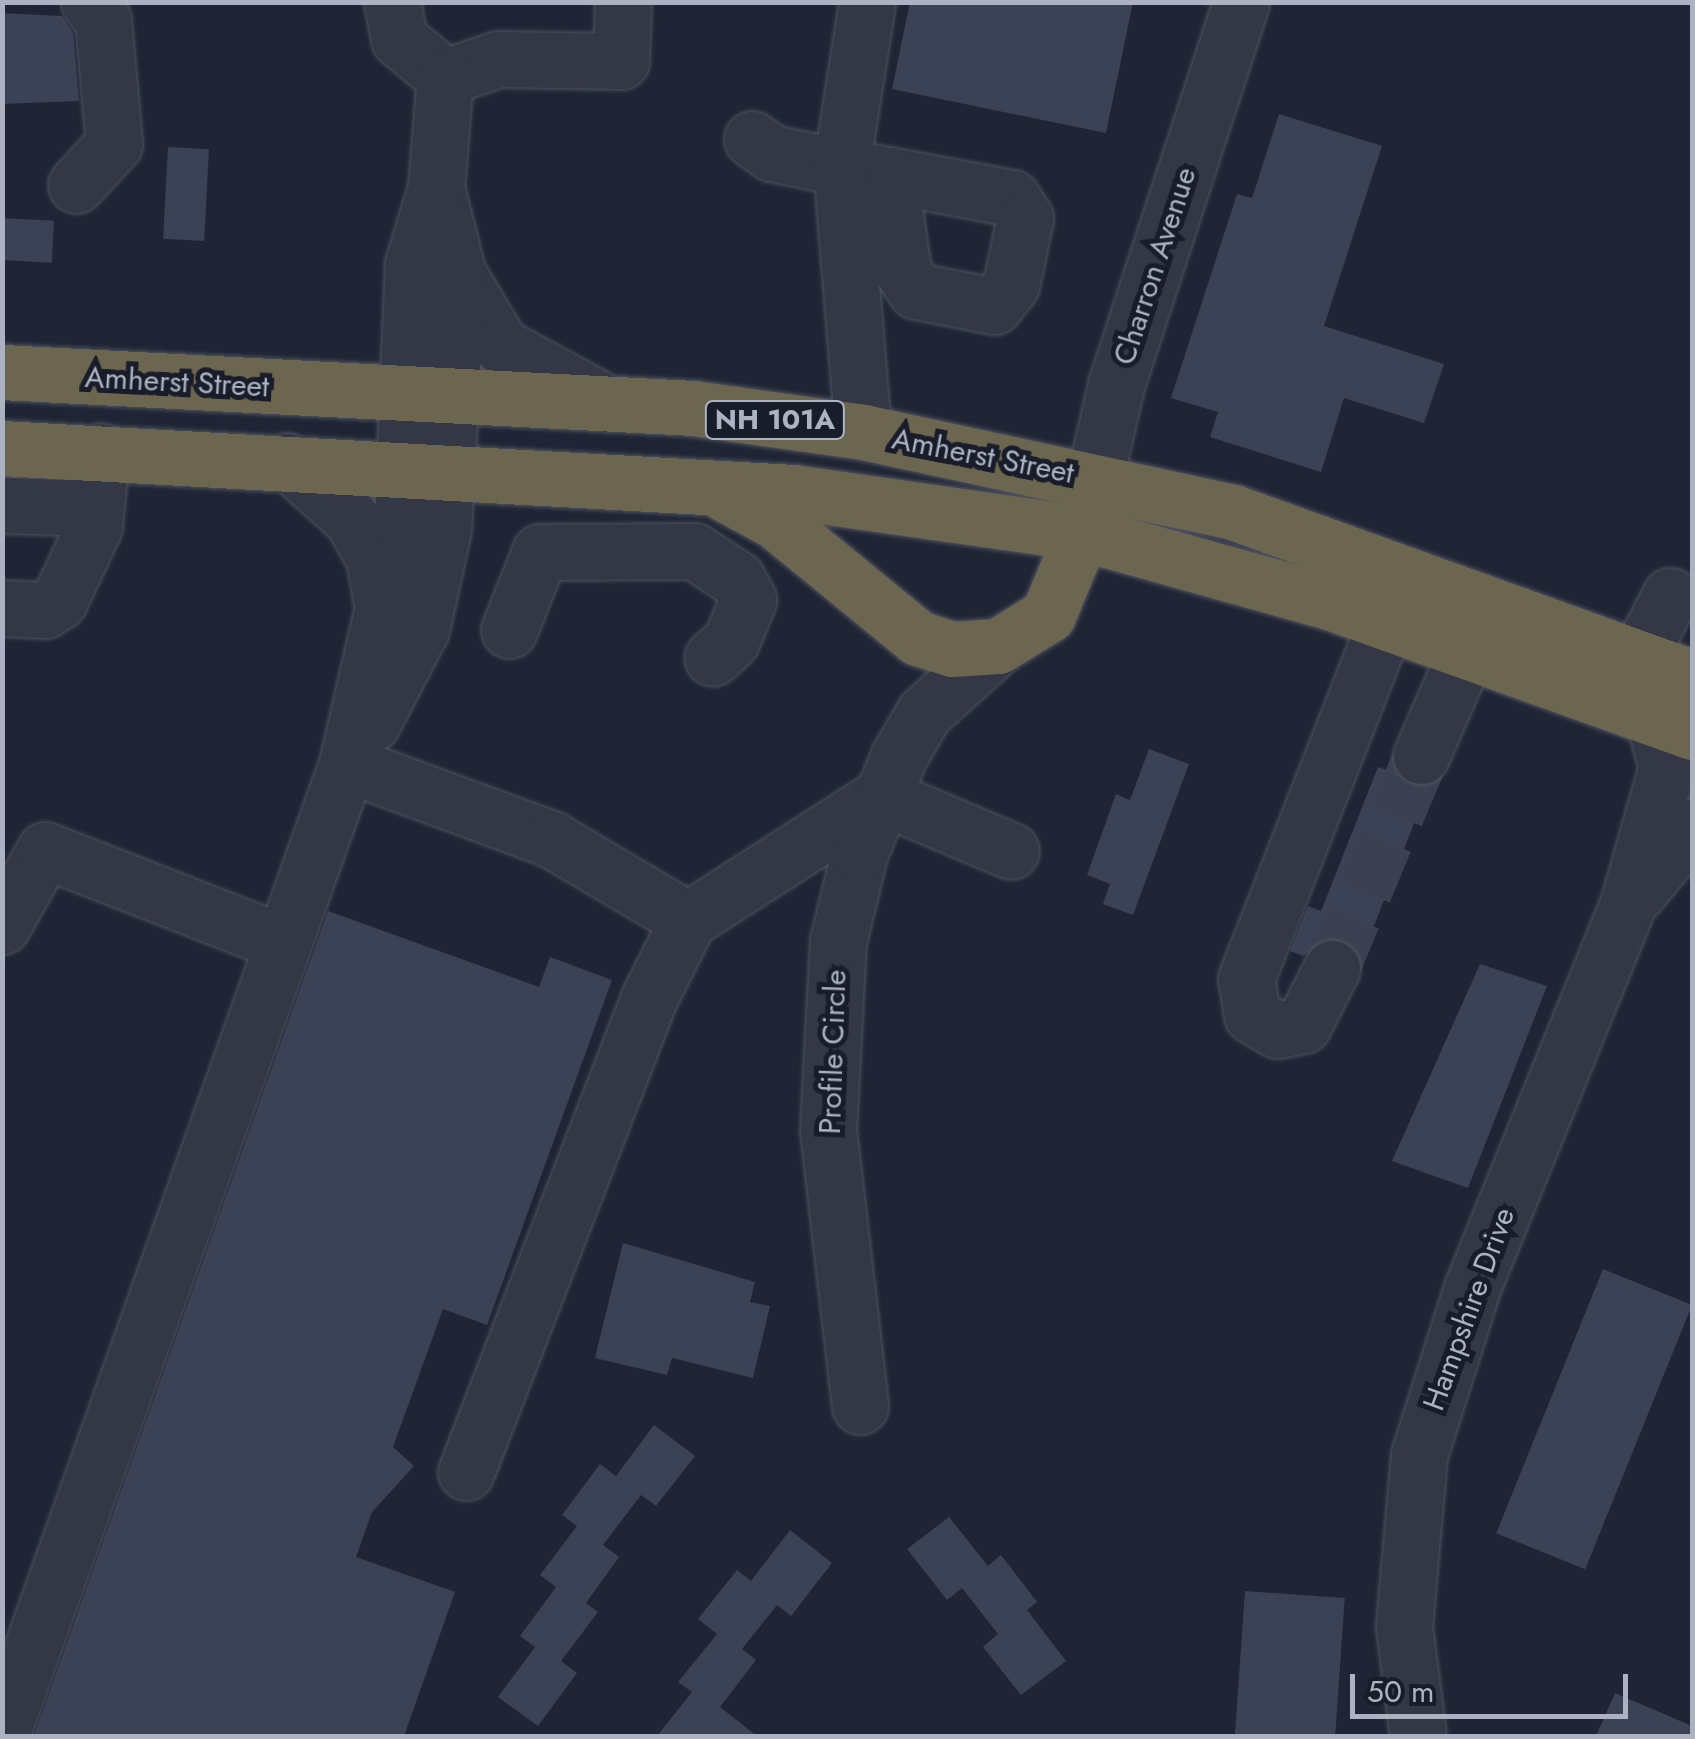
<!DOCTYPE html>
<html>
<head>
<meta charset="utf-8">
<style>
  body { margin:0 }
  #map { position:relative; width:1695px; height:1739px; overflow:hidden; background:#202535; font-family:Jost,sans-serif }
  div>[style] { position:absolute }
  .building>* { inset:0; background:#3c4256; transform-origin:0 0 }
  .minor-tunnel>* { height:55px; margin-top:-27.5px; transform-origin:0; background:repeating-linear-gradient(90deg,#3c4151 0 55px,transparent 0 83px) }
  .roads { filter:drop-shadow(0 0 2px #4e5261) drop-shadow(0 0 2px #4e5261) }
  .minor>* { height:55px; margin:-27.5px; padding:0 27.5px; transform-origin:27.5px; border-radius:27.5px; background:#333746 }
  .highway>* { height:55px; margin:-27.5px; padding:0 27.5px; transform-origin:27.5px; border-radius:27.5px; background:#6c6650 }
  span { translate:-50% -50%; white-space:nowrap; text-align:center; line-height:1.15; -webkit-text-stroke:10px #191d2a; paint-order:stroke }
  .shield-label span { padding:2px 8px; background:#191d2a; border:2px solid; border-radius:8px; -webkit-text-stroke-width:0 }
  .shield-label { font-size:28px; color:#adb2c3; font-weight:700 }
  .street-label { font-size:30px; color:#adb2c3 }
  .frame { position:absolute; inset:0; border:5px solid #adb2c3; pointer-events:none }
  .scale { position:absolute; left:1350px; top:1674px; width:278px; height:45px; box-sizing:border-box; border:5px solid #adb2c3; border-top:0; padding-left:12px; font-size:30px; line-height:35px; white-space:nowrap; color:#adb2c3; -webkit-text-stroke:8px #191d2a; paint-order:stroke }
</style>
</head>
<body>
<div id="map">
  <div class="building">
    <div style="clip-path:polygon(910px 2px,1133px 2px,1106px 133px,892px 89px)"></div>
    <div style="clip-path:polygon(2px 13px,62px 16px,73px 32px,79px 101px,2px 104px)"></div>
    <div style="clip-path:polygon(1279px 114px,1382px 146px,1324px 326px,1444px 364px,1424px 423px,1344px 398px,1321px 472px,1210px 437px,1218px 412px,1171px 398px,1237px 194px,1252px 198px)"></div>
    <div style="left:168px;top:147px;width:41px;height:92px;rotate:3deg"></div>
    <div style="left:2px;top:218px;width:52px;height:42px;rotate:3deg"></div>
    <div style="clip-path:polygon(1149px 749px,1189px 764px,1133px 915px,1103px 904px,1110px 884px,1087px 875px,1116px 794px,1130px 800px)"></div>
    <div style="clip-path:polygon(1378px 767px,1429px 785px,1361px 959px,1331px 937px,1303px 956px,1290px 951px,1308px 906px,1321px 911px)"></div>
    <div style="clip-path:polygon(328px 911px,539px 987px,550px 957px,612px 980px,487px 1325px,443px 1309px,393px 1447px,414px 1466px,372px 1512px,356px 1557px,455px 1592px,404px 1736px,34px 1736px)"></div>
    <div style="clip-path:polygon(1480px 964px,1547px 986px,1468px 1188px,1392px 1161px)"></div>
    <div style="clip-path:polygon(623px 1243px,755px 1282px,750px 1302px,770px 1306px,753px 1378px,672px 1358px,667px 1375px,595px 1358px)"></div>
    <div style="left:1603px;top:1269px;width:96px;height:285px;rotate:22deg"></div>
    <div style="clip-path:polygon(654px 1425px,695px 1456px,656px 1506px,641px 1495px,603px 1545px,619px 1557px,586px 1603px,598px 1612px,561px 1661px,577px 1673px,538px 1726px,498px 1697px,535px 1647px,520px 1636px,556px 1587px,540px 1575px,577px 1526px,562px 1515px,600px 1464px,616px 1476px)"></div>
    <div style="clip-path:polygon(949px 1517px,988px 1566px,1001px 1555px,1037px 1602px,1027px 1610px,1066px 1661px,1021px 1695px,983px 1647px,998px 1634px,962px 1588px,947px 1600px,907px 1549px)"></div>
    <div style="clip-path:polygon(790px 1530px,832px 1563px,791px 1616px,777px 1605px,742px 1649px,756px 1660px,720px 1707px,757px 1736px,657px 1736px,692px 1692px,678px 1682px,717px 1634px,698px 1619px,737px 1570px,751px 1581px)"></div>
    <div style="left:1245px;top:1591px;width:100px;height:145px;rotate:4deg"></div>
    <div style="clip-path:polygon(1615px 1693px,1692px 1726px,1692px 1736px,1596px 1736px)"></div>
  </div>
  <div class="minor-tunnel">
    <div style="left:1332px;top:968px;width:230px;rotate:-67.2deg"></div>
  </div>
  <div class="roads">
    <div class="minor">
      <div style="left:392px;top:2px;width:38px;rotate:79deg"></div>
      <div style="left:399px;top:39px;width:60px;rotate:39.6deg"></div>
      <div style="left:445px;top:77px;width:56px;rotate:-18.8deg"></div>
      <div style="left:498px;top:59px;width:123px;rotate:0.9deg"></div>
      <div style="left:621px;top:61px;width:59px;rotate:-88.1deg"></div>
      <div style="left:752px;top:139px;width:24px;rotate:36deg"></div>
      <div style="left:771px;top:153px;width:71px;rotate:11.3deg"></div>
      <div style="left:841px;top:167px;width:49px;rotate:9.5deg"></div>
      <div style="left:889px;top:175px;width:125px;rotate:10.6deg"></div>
      <div style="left:1012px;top:198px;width:24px;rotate:57deg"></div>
      <div style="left:1025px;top:218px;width:68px;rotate:101.8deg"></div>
      <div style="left:1011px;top:285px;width:27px;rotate:129deg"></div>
      <div style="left:994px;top:306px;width:79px;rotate:-169.1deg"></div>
      <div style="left:916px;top:291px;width:23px;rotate:-124deg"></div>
      <div style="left:903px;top:272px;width:98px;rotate:-98.2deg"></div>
      <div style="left:76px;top:185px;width:56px;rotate:-47.2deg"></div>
      <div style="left:114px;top:144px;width:124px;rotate:-95.1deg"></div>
      <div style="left:103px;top:20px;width:23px;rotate:-128deg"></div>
      <div style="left:458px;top:274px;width:84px;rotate:59.2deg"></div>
      <div style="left:501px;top:346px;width:122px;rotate:28.5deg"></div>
      <div style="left:863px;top:432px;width:266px;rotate:-94.7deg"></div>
      <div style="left:841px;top:167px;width:167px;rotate:-81deg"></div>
      <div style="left:287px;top:461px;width:87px;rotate:41.7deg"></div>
      <div style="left:352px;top:519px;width:45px;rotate:60.6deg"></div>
      <div style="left:374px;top:558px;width:41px;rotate:80.1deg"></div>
      <div style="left:2px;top:505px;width:93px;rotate:1.8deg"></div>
      <div style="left:1084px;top:525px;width:144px;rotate:-77.1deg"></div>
      <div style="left:1116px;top:385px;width:403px;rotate:-71.9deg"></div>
      <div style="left:2px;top:608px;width:43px;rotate:2.7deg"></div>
      <div style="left:45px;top:610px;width:17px;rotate:-33deg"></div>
      <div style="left:59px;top:601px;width:83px;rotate:-65deg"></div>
      <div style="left:94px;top:526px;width:75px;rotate:-84.7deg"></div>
      <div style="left:509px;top:630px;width:84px;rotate:-68.3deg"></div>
      <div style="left:540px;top:552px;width:154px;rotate:-0.4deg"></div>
      <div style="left:694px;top:551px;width:51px;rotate:33.1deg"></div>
      <div style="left:737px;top:579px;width:24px;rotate:62deg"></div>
      <div style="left:748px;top:600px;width:44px;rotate:112.5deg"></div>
      <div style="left:731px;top:641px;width:25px;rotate:138deg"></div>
      <div style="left:1638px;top:658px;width:70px;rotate:-62.7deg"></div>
      <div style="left:372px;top:723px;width:106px;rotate:-62.5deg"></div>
      <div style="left:421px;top:629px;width:102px;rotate:-77.6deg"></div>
      <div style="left:443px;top:529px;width:258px;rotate:-86.9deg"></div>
      <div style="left:457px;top:271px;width:86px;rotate:-104.2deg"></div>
      <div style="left:1421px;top:756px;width:116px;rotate:-66.5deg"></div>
      <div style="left:347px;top:764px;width:217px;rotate:20.2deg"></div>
      <div style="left:551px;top:839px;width:159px;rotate:30.6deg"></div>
      <div style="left:688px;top:920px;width:229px;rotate:-32.7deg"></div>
      <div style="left:881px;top:796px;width:141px;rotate:22.9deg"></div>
      <div style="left:1638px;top:892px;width:85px;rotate:-50.3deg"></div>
      <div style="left:2px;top:926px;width:87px;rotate:-60.5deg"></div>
      <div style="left:45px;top:850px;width:253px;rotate:21.3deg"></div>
      <div style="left:1332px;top:968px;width:64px;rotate:117deg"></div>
      <div style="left:1303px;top:1025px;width:26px;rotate:169deg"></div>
      <div style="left:1277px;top:1030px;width:29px;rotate:-149deg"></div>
      <div style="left:1252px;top:1015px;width:36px;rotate:-99deg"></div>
      <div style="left:1246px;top:979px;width:383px;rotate:-68.6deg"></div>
      <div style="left:860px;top:1406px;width:278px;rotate:-96.6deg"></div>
      <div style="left:828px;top:1130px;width:189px;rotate:-87deg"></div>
      <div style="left:838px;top:941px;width:89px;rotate:-76.4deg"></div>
      <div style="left:859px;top:854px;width:106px;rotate:-67.8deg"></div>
      <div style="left:899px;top:756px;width:50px;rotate:-59.8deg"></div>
      <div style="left:924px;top:713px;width:100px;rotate:-42.2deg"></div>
      <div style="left:466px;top:1472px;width:508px;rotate:-68.89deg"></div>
      <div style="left:649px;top:998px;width:87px;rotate:-63.4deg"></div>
      <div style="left:2px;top:1733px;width:1029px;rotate:-70.4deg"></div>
      <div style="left:347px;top:764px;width:246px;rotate:-77.1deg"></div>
      <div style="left:402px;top:524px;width:260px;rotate:-87.6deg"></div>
      <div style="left:413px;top:264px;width:79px;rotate:-73.2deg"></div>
      <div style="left:436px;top:188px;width:111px;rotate:-85.4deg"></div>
      <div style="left:1418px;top:1736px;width:111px;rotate:-97.3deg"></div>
      <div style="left:1404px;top:1626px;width:172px;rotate:-85deg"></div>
      <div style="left:1419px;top:1455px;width:175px;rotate:-72.4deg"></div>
      <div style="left:1472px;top:1288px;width:418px;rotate:-67.9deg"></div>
      <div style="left:1629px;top:901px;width:139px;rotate:-74.2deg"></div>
      <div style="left:1667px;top:767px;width:52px;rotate:-105.6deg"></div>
    </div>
    <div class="highway">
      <div style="left:2px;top:372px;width:692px;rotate:2.98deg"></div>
      <div style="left:693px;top:408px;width:172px;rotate:8deg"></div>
      <div style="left:863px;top:432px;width:379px;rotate:12.2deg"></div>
      <div style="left:1233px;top:512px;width:488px;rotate:19.8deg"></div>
      <div style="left:2px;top:448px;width:792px;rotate:3.18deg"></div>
      <div style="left:793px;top:492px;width:292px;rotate:8.1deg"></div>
      <div style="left:1082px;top:533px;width:256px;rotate:15.6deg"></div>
      <div style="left:1329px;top:602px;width:386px;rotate:19.7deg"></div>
      <div style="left:725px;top:494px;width:57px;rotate:28.4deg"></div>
      <div style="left:775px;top:521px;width:185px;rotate:39.3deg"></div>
      <div style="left:918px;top:638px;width:36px;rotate:18deg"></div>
      <div style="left:952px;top:649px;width:46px;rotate:-3.7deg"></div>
      <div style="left:998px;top:646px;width:59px;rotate:-31.8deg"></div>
      <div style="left:1048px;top:615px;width:89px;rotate:-67.5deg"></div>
    </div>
  </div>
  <div class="shield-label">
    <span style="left:775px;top:420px">NH 101A</span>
  </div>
  <div class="street-label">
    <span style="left:1155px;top:266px;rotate:-72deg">Charron Avenue</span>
    <span style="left:177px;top:382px;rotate:3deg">Amherst Street</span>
    <span style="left:983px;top:456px;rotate:11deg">Amherst Street</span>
    <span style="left:833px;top:1052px;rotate:-88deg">Profile Circle</span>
    <span style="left:1469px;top:1309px;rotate:-70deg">Hampshire Drive</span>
  </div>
  <div class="frame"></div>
  <div class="scale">50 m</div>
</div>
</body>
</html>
